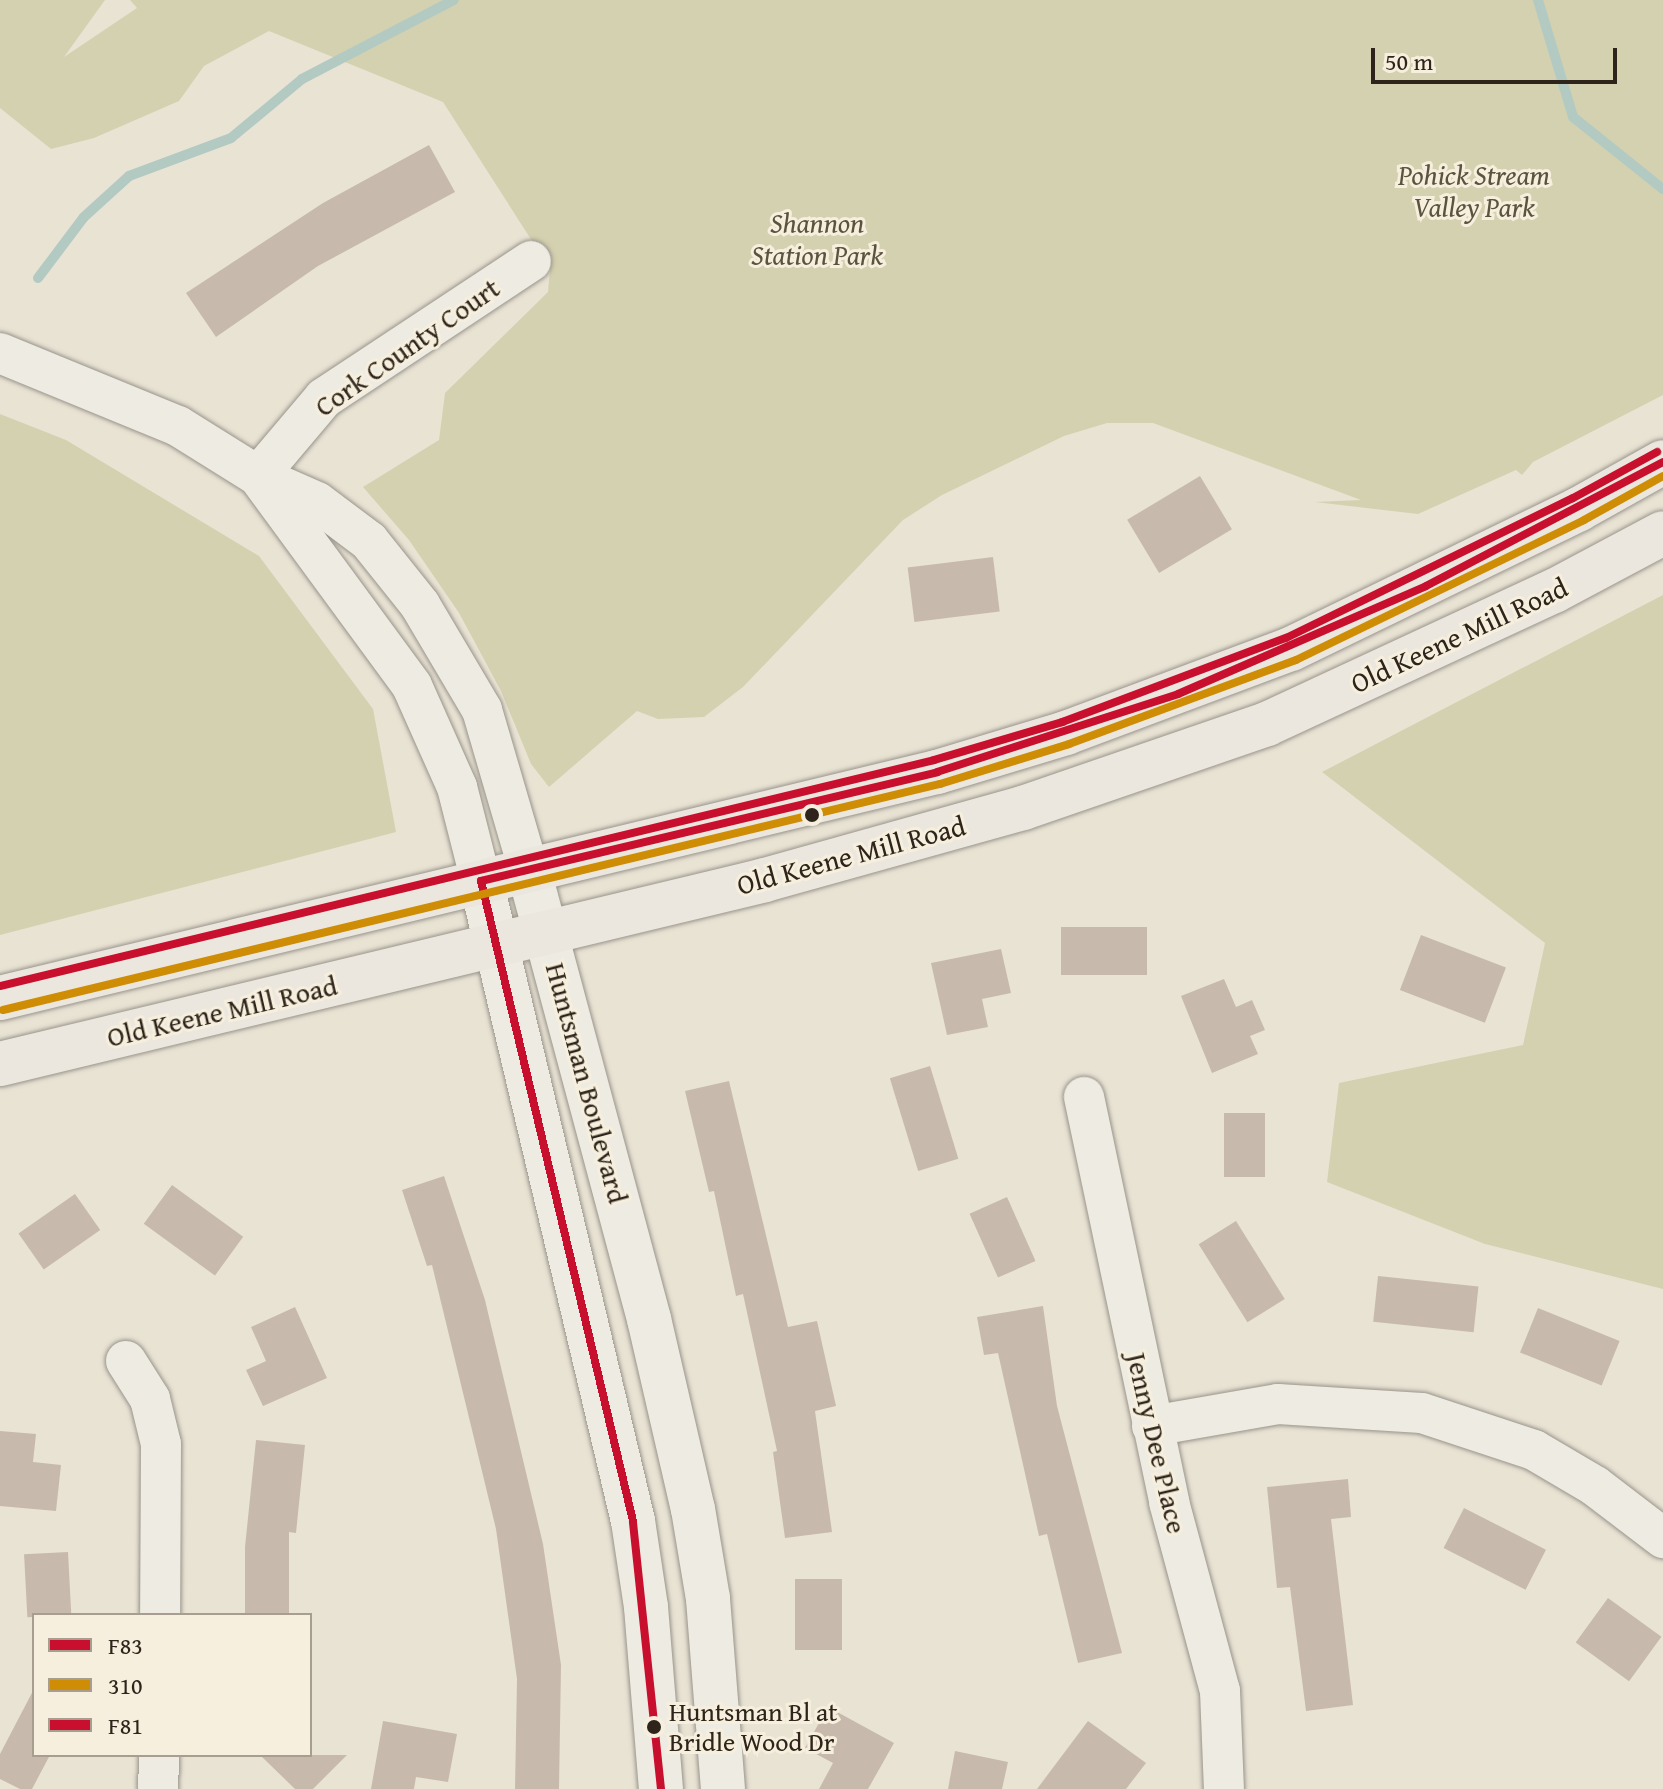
<!DOCTYPE html>
<html>
<head>
<meta charset="utf-8">
<style>
  body { margin:0 }
  #map { position:relative; width:1663px; height:1789px; overflow:hidden; background:#e9e3d4; font-family:"Gentium Book Plus",serif }
  div>[style] { position:absolute }
  .green>* { inset:0; background:#d4d1b0 }
  .stream>* { height:10px; margin:-5px; padding:0 5px; transform-origin:5px; border-radius:5px; background:#b3cac3 }
  .building>* { inset:0; background:#c8b9ad; transform-origin:0 0 }
  .roads { filter:drop-shadow(0 0 2px #99948b) drop-shadow(0 0 2px #99948b) }
  .minor>* { height:40px; margin:-20px; padding:0 20px; transform-origin:20px; border-radius:20px; background:#eeebe2 }
  .tertiary>* { height:44px; margin:-22px; padding:0 22px; transform-origin:22px; border-radius:22px; background:#eeebe2 }
  .primary>* { height:44px; margin:-22px; padding:0 22px; transform-origin:22px; border-radius:22px; background:#ebe7de }
  .bus-1>* { height:8px; margin:-4px; padding:0 4px; transform-origin:4px; border-radius:4px; background:#c8102e }
  .bus-2>* { height:8px; margin:-4px; padding:0 4px; transform-origin:4px; border-radius:4px; background:#cf8c05 }
  .bus-3>* { height:8px; margin:-4px; padding:0 4px; transform-origin:4px; border-radius:4px; background:#c8102e }
  .dots>* { width:22px; height:22px; translate:-50% -50%; box-sizing:border-box; border:4px solid #f7efdd; border-radius:50% }
  span { translate:-50% -50%; white-space:nowrap; text-align:center; line-height:1.15; -webkit-text-stroke:6px #f7efdd; paint-order:stroke }
  .bus-label { font-size:26px; color:#2e241b }
  .left { translate:0 -50%; text-align:left }
  .park-label { font-size:28px; color:#5a543f; font-style:italic }
  .street-label { font-size:28px; color:#2e241b }
  .legend { position:absolute; left:32px; top:1613px; width:280px; height:144px; box-sizing:border-box; background:#f7efdd; border:2px solid #a79e8f; margin:0; padding:10px 14px; list-style:none; font-size:24px; color:#2e241b }
  .legend li { display:flex; align-items:center; gap:16px; height:40px }
  .legend b { width:40px; border:2px solid #a79e8f }
  .scale { position:absolute; left:1371px; top:48px; width:246px; height:36px; box-sizing:border-box; border:4px solid #2e241b; border-top:0; padding-left:10px; font-size:24px; line-height:28px; white-space:nowrap; color:#2e241b; -webkit-text-stroke:6px #f7efdd; paint-order:stroke }
</style>
</head>
<body>
<div id="map">
  <div class="green">
    <div style="clip-path:polygon(0 0,105px 0,64px 57px,137px 8px,130px 0,1663px 0,1663px 395px,1533px 462px,1522px 475px,1516px 470px,1418px 514px,1315px 502px,1361px 500px,1153px 423px,1107px 423px,1064px 436px,942px 495px,903px 520px,743px 687px,704px 717px,658px 719px,637px 711px,549px 787px,531px 764px,501px 691px,459px 613px,409px 540px,363px 487px,439px 440px,445px 393px,548px 292px,550px 269px,443px 102px,269px 31px,204px 66px,179px 101px,94px 138px,51px 149px,0 108px)"></div>
    <div style="clip-path:polygon(0 414px,66px 440px,259px 556px,373px 709px,396px 832px,0 935px)"></div>
    <div style="clip-path:polygon(1663px 595px,1663px 1289px,1485px 1244px,1327px 1182px,1339px 1083px,1523px 1045px,1545px 943px,1322px 772px)"></div>
  </div>
  <div class="stream">
    <div style="left:1538px;top:0;width:122px;rotate:73.3deg"></div>
    <div style="left:1573px;top:117px;width:115px;rotate:38.7deg"></div>
    <div style="left:38px;top:278px;width:76px;rotate:-53deg"></div>
    <div style="left:84px;top:217px;width:61px;rotate:-42.3deg"></div>
    <div style="left:129px;top:176px;width:109px;rotate:-20.4deg"></div>
    <div style="left:231px;top:138px;width:92px;rotate:-39.7deg"></div>
    <div style="left:302px;top:79px;width:171px;rotate:-27.5deg"></div>
  </div>
  <div class="building">
    <div style="clip-path:polygon(429px 145px,455px 192px,318px 266px,216px 337px,186px 293px,323px 203px)"></div>
    <div style="left:1200px;top:476px;width:62px;height:85px;rotate:59deg"></div>
    <div style="left:993px;top:557px;width:55px;height:86px;rotate:83deg"></div>
    <div style="left:1061px;top:927px;width:86px;height:48px"></div>
    <div style="left:1421px;top:935px;width:91px;height:59px;rotate:21deg"></div>
    <div style="clip-path:polygon(1001px 949px,1011px 993px,982px 999px,988px 1027px,947px 1035px,931px 963px)"></div>
    <div style="clip-path:polygon(1224px 979px,1236px 1007px,1252px 1000px,1265px 1030px,1250px 1036px,1258px 1054px,1212px 1073px,1181px 996px)"></div>
    <div style="left:930px;top:1066px;width:97px;height:42px;rotate:73deg"></div>
    <div style="clip-path:polygon(729px 1081px,788px 1327px,817px 1321px,836px 1406px,815px 1411px,832px 1532px,785px 1538px,773px 1452px,777px 1451px,743px 1294px,736px 1296px,714px 1191px,709px 1192px,685px 1091px)"></div>
    <div style="left:1224px;top:1113px;width:41px;height:64px"></div>
    <div style="clip-path:polygon(444px 1176px,485px 1300px,543px 1544px,561px 1665px,559px 1789px,515px 1789px,517px 1679px,496px 1529px,432px 1265px,427px 1266px,402px 1190px)"></div>
    <div style="left:172px;top:1185px;width:88px;height:48px;rotate:36deg"></div>
    <div style="left:75px;top:1194px;width:44px;height:69px;rotate:55deg"></div>
    <div style="left:1007px;top:1197px;width:70px;height:41px;rotate:66deg"></div>
    <div style="left:1236px;top:1221px;width:92px;height:44px;rotate:58deg"></div>
    <div style="left:1378px;top:1276px;width:101px;height:46px;rotate:6deg"></div>
    <div style="clip-path:polygon(1043px 1306px,1057px 1406px,1122px 1653px,1078px 1663px,1047px 1534px,1039px 1536px,998px 1353px,984px 1355px,977px 1317px)"></div>
    <div style="clip-path:polygon(295px 1307px,327px 1378px,263px 1406px,246px 1370px,266px 1361px,251px 1327px)"></div>
    <div style="left:1538px;top:1308px;width:88px;height:48px;rotate:22deg"></div>
    <div style="clip-path:polygon(0 1431px,36px 1434px,33px 1462px,61px 1465px,56px 1511px,0 1506px)"></div>
    <div style="clip-path:polygon(256px 1440px,305px 1445px,296px 1533px,289px 1532px,289px 1615px,245px 1615px,245px 1547px)"></div>
    <div style="clip-path:polygon(1348px 1479px,1351px 1517px,1331px 1519px,1353px 1705px,1306px 1711px,1290px 1587px,1277px 1588px,1267px 1487px)"></div>
    <div style="left:1464px;top:1508px;width:92px;height:45px;rotate:27deg"></div>
    <div style="left:68px;top:1552px;width:63px;height:44px;rotate:87deg"></div>
    <div style="left:795px;top:1579px;width:47px;height:71px"></div>
    <div style="left:1608px;top:1598px;width:66px;height:55px;rotate:36deg"></div>
    <div style="clip-path:polygon(34px 1689px,34px 1755px,50px 1755px,32px 1789px,20px 1789px,0 1779px,0 1754px)"></div>
    <div style="clip-path:polygon(828px 1707px,894px 1743px,868px 1789px,819px 1789px,833px 1763px,805px 1748px)"></div>
    <div style="clip-path:polygon(383px 1721px,457px 1734px,448px 1782px,416px 1777px,414px 1789px,371px 1789px)"></div>
    <div style="clip-path:polygon(1088px 1721px,1146px 1763px,1126px 1789px,1037px 1789px)"></div>
    <div style="clip-path:polygon(955px 1751px,1008px 1762px,1002px 1789px,948px 1789px)"></div>
    <div style="clip-path:polygon(260px 1755px,347px 1755px,313px 1789px,295px 1789px)"></div>
  </div>
  <div class="roads">
    <div class="minor">
      <div style="left:0;top:353px;width:192px;rotate:22.3deg"></div>
      <div style="left:178px;top:426px;width:94px;rotate:32deg"></div>
      <div style="left:258px;top:476px;width:64px;rotate:23.8deg"></div>
      <div style="left:317px;top:502px;width:65px;rotate:36.9deg"></div>
      <div style="left:369px;top:541px;width:82px;rotate:51.4deg"></div>
      <div style="left:420px;top:605px;width:122px;rotate:59.4deg"></div>
      <div style="left:482px;top:710px;width:168px;rotate:73.7deg"></div>
      <div style="left:258px;top:476px;width:260px;rotate:53.7deg"></div>
      <div style="left:412px;top:686px;width:111px;rotate:66deg"></div>
      <div style="left:457px;top:787px;width:97px;rotate:75.7deg"></div>
      <div style="left:258px;top:476px;width:102px;rotate:-49.8deg"></div>
      <div style="left:324px;top:398px;width:248px;rotate:-33.5deg"></div>
      <div style="left:1084px;top:1097px;width:414px;rotate:78.1deg"></div>
      <div style="left:1169px;top:1502px;width:196px;rotate:74.9deg"></div>
      <div style="left:1220px;top:1691px;width:98px;rotate:87.7deg"></div>
      <div style="left:126px;top:1361px;width:45px;rotate:57.7deg"></div>
      <div style="left:150px;top:1399px;width:46px;rotate:76.3deg"></div>
      <div style="left:161px;top:1444px;width:171px;rotate:90.3deg"></div>
      <div style="left:1152px;top:1426px;width:128px;rotate:-9.9deg"></div>
      <div style="left:1278px;top:1404px;width:144px;rotate:3.6deg"></div>
      <div style="left:1422px;top:1413px;width:118px;rotate:18.3deg"></div>
      <div style="left:1534px;top:1450px;width:71px;rotate:30.5deg"></div>
      <div style="left:1595px;top:1486px;width:86px;rotate:37.4deg"></div>
      <div style="left:158px;top:1789px;width:34px;rotate:-88deg"></div>
    </div>
    <div class="tertiary">
      <div style="left:529px;top:871px;width:464px;rotate:75deg"></div>
      <div style="left:649px;top:1319px;width:195px;rotate:77deg"></div>
      <div style="left:693px;top:1509px;width:91px;rotate:80.5deg"></div>
      <div style="left:708px;top:1599px;width:191px;rotate:85.5deg"></div>
      <div style="left:481px;top:881px;width:658px;rotate:76.64deg"></div>
      <div style="left:633px;top:1521px;width:87px;rotate:81.4deg"></div>
      <div style="left:646px;top:1607px;width:183px;rotate:85.3deg"></div>
    </div>
    <div class="primary">
      <div style="left:0;top:998px;width:964px;rotate:-13.56deg"></div>
      <div style="left:937px;top:772px;width:135px;rotate:-16.8deg"></div>
      <div style="left:1066px;top:733px;width:240px;rotate:-20.5deg"></div>
      <div style="left:1291px;top:649px;width:320px;rotate:-25.9deg"></div>
      <div style="left:1579px;top:509px;width:96px;rotate:-29.2deg"></div>
      <div style="left:0;top:1064px;width:787px;rotate:-13.52deg"></div>
      <div style="left:765px;top:880px;width:268px;rotate:-15.6deg"></div>
      <div style="left:1023px;top:808px;width:258px;rotate:-19deg"></div>
      <div style="left:1267px;top:724px;width:316px;rotate:-24.9deg"></div>
      <div style="left:1554px;top:591px;width:123px;rotate:-28deg"></div>
    </div>
  </div>
  <div class="bus-1">
    <div style="left:661px;top:1789px;width:269px;rotate:-96deg"></div>
    <div style="left:633px;top:1521px;width:658px;rotate:-103.36deg"></div>
    <div style="left:481px;top:881px;width:469px;rotate:-13.4deg"></div>
    <div style="left:937px;top:772px;width:253px;rotate:-17.9deg"></div>
    <div style="left:1178px;top:694px;width:270px;rotate:-23.5deg"></div>
    <div style="left:1426px;top:586px;width:267px;rotate:-27.6deg"></div>
  </div>
  <div class="bus-2">
    <div style="left:3px;top:1010px;width:964px;rotate:-13.56deg"></div>
    <div style="left:940px;top:784px;width:135px;rotate:-17.2deg"></div>
    <div style="left:1069px;top:744px;width:242px;rotate:-20.3deg"></div>
    <div style="left:1296px;top:660px;width:320px;rotate:-25.9deg"></div>
    <div style="left:1584px;top:520px;width:90px;rotate:-29.1deg"></div>
  </div>
  <div class="bus-3">
    <div style="left:0;top:986px;width:961px;rotate:-13.6deg"></div>
    <div style="left:934px;top:760px;width:134px;rotate:-16.5deg"></div>
    <div style="left:1062px;top:722px;width:239px;rotate:-20.6deg"></div>
    <div style="left:1286px;top:638px;width:319px;rotate:-26deg"></div>
    <div style="left:1573px;top:498px;width:96px;rotate:-28.7deg"></div>
  </div>
  <div class="dots">
    <div style="left:812px;top:815px;background:#2e241b"></div>
    <div style="left:654px;top:1727px;background:#2e241b"></div>
  </div>
  <div class="bus-label">
    <span class="left" style="left:669px;top:1727px">Huntsman Bl at<br>Bridle Wood Dr</span>
  </div>
  <div class="park-label">
    <span style="left:1474px;top:191px">Pohick Stream<br>Valley Park</span>
    <span style="left:817px;top:239px">Shannon<br>Station Park</span>
  </div>
  <div class="street-label">
    <span style="left:407px;top:347px;rotate:-35deg">Cork County Court</span>
    <span style="left:1459px;top:635px;rotate:-25deg">Old Keene Mill Road</span>
    <span style="left:851px;top:855px;rotate:-15deg">Old Keene Mill Road</span>
    <span style="left:222px;top:1011px;rotate:-13deg">Old Keene Mill Road</span>
    <span style="left:587px;top:1083px;rotate:75deg">Huntsman Boulevard</span>
    <span style="left:1157px;top:1443px;rotate:77deg">Jenny Dee Place</span>
  </div>
  <ul class="legend">
  <li><b style="height:10px;background:#c8102e"></b>F83</li>
  <li><b style="height:10px;background:#cf8c05"></b>310</li>
  <li><b style="height:10px;background:#c8102e"></b>F81</li>
  </ul>
  <div class="scale">50 m</div>
</div>
</body>
</html>
